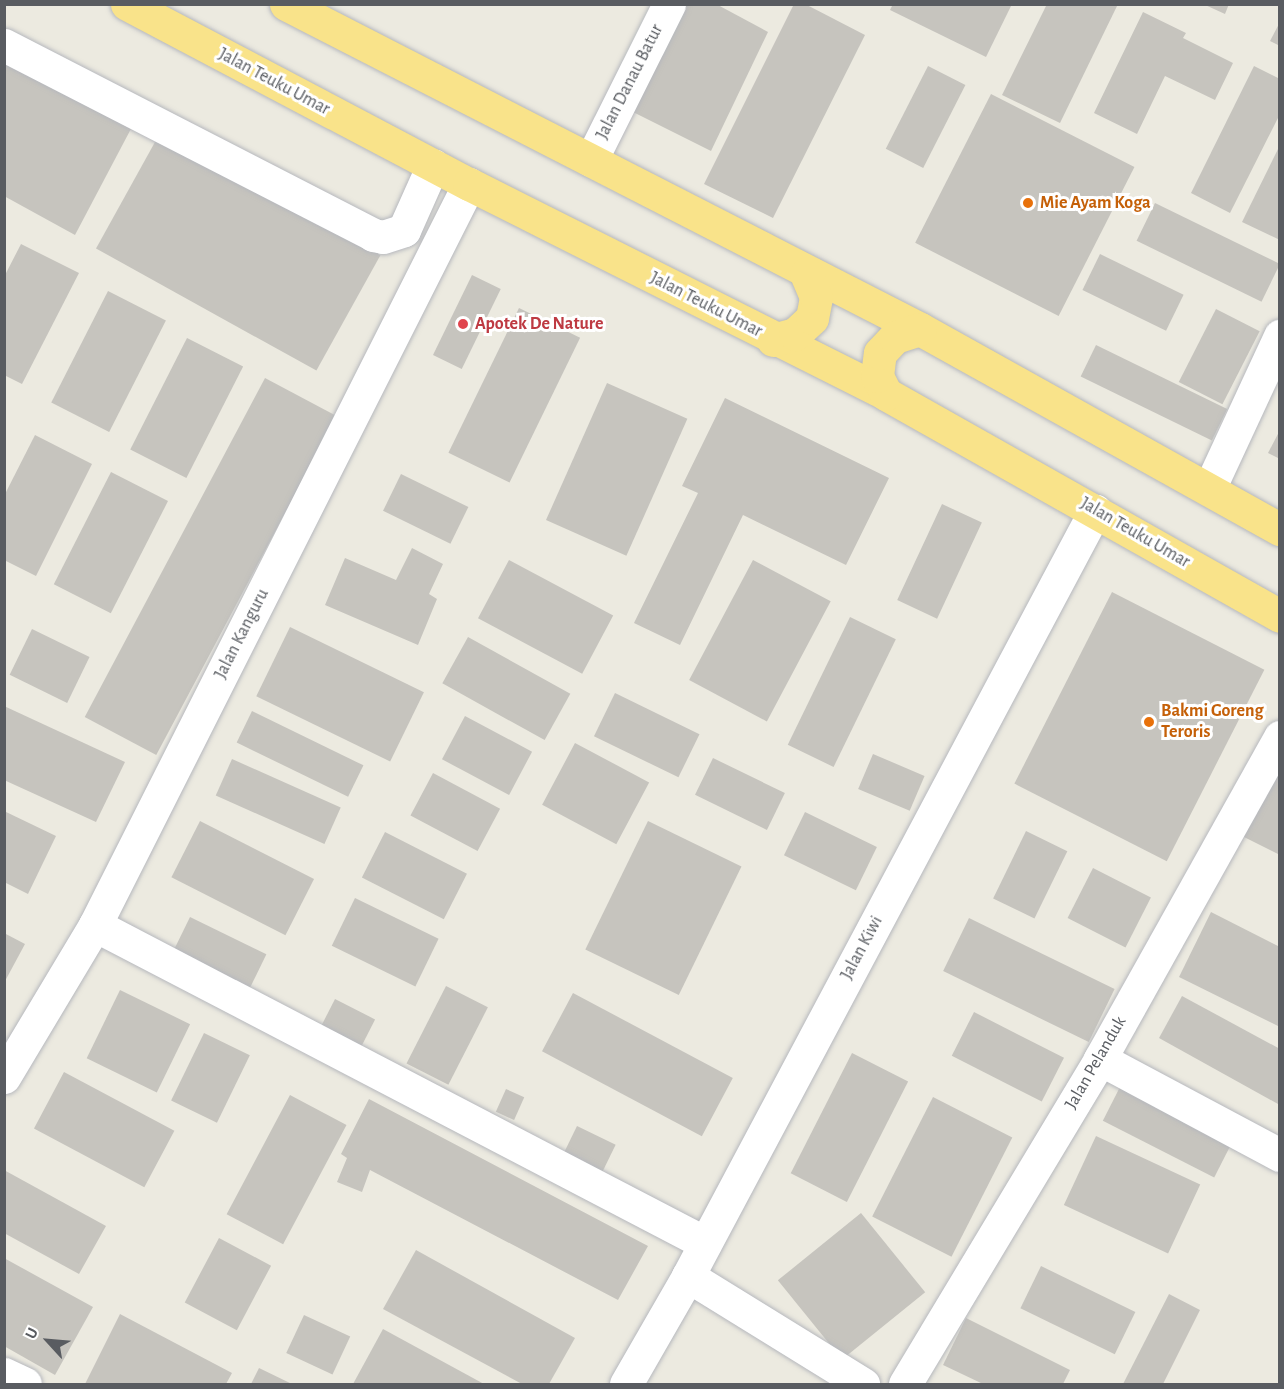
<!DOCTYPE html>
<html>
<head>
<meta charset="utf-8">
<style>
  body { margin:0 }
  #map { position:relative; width:1284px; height:1389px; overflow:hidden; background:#eceae0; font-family:"Alegreya Sans",sans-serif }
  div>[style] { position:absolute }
  .building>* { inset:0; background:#c6c4be; transform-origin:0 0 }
  .roads { filter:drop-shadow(0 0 2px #b6b8bd) drop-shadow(0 0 2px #b6b8bd) }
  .minor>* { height:33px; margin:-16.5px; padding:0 16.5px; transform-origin:16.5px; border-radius:16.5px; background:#fff }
  .highway>* { height:33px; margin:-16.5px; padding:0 16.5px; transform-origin:16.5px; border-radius:16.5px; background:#f9e38a }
  .dots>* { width:16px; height:16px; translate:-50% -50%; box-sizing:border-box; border:3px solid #fff; border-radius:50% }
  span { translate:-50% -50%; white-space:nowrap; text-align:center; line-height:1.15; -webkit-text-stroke:6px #fff; paint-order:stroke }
  .street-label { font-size:18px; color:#595c61 }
  .food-label { font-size:18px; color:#c56008; font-weight:700 }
  .left { translate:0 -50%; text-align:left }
  .health-label { font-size:18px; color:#be3a42; font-weight:700 }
  .frame { position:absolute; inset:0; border:6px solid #595c61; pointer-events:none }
  .north { position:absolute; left:18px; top:1311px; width:60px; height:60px; -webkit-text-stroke:4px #fff; paint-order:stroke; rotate:296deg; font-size:16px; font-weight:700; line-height:24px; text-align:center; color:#595c61 }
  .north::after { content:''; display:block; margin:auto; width:21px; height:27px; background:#595c61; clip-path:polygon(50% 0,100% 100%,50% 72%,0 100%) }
</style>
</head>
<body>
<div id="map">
  <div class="building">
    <div style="clip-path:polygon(679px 4px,716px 4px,768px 32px,711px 151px,627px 109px)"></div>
    <div style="clip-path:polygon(794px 4px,805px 4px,865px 35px,773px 218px,704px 184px)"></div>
    <div style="clip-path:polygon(893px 4px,1012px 4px,986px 57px,890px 10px)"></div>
    <div style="clip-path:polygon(1047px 4px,1118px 4px,1060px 123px,1002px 95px)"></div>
    <div style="clip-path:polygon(1203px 4px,1229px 4px,1225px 14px)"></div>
    <div style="clip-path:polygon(1143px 12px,1186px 33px,1183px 38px,1233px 63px,1215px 100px,1165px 76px,1137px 134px,1094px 113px)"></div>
    <div style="clip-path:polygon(1280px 22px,1280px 46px,1270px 41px)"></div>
    <div style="clip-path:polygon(4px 56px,133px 125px,75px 235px,4px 196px)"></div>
    <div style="left:928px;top:66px;width:42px;height:93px;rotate:27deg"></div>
    <div style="clip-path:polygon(1254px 66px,1280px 79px,1280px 114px,1230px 213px,1191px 193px)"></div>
    <div style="left:991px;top:94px;width:161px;height:167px;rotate:27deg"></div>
    <div style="left:160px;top:133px;width:252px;height:132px;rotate:29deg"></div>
    <div style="clip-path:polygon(1280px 145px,1280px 240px,1242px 222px)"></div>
    <div style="left:1155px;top:203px;width:139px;height:42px;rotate:26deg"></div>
    <div style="clip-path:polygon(21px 244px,79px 273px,22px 384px,4px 375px,4px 277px)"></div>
    <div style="left:1100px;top:254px;width:93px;height:40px;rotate:26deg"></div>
    <div style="left:472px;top:275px;width:32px;height:89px;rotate:26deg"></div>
    <div style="left:108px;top:291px;width:65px;height:125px;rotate:27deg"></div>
    <div style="left:519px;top:308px;width:68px;height:161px;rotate:26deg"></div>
    <div style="left:1216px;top:309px;width:49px;height:82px;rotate:27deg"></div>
    <div style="left:187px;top:338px;width:63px;height:125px;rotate:27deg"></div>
    <div style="left:1096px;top:345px;width:146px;height:35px;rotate:26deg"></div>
    <div style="left:265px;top:378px;width:81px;height:384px;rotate:28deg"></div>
    <div style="left:607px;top:383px;width:88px;height:150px;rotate:24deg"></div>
    <div style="clip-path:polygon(725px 398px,889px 478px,846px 565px,743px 515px,680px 645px,634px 623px,698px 493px,682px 486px)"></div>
    <div style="clip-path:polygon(1280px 430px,1280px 459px,1268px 453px)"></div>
    <div style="clip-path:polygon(35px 435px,92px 464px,36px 576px,4px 560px,4px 496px)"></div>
    <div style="left:111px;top:472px;width:64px;height:126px;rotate:27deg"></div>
    <div style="left:401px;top:474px;width:75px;height:41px;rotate:26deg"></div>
    <div style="left:942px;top:504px;width:44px;height:106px;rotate:25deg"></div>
    <div style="clip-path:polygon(412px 548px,443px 564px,429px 594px,437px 599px,418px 645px,325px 605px,345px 558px,396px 580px)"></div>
    <div style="left:509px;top:560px;width:118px;height:66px;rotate:28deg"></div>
    <div style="left:753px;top:560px;width:88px;height:136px;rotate:28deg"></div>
    <div style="left:1112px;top:592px;width:171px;height:215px;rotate:27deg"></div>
    <div style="left:850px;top:617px;width:51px;height:142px;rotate:26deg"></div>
    <div style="left:290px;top:627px;width:149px;height:77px;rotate:26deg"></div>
    <div style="left:32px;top:629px;width:64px;height:51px;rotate:26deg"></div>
    <div style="left:468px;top:637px;width:117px;height:53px;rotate:29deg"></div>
    <div style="left:615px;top:693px;width:94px;height:48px;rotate:26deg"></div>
    <div style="clip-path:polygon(4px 706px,125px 762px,96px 822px,4px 780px)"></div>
    <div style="left:252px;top:711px;width:124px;height:35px;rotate:26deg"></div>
    <div style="left:465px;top:716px;width:76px;height:49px;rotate:28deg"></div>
    <div style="left:575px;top:743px;width:84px;height:70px;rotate:28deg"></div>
    <div style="left:873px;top:754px;width:56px;height:38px;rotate:23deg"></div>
    <div style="left:713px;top:758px;width:80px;height:41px;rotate:26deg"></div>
    <div style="clip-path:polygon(1280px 758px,1280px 855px,1240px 835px)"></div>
    <div style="left:232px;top:759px;width:119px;height:40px;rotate:24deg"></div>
    <div style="left:433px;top:773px;width:76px;height:48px;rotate:28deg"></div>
    <div style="clip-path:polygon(4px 811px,56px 836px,28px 894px,4px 882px)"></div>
    <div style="left:805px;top:812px;width:80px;height:48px;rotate:26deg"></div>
    <div style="left:200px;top:821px;width:128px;height:63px;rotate:27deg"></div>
    <div style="left:648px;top:821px;width:104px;height:143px;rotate:26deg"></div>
    <div style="left:1026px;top:831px;width:46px;height:75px;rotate:26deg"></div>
    <div style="left:385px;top:832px;width:92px;height:51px;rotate:27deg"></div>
    <div style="left:1093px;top:868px;width:65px;height:56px;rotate:27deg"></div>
    <div style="left:355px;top:898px;width:93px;height:53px;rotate:26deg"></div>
    <div style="clip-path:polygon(1211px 912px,1280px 947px,1280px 1027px,1179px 977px)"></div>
    <div style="left:190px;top:917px;width:85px;height:39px;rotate:26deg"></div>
    <div style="left:969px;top:918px;width:162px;height:59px;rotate:26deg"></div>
    <div style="clip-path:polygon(4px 933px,25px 944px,4px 983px)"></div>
    <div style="left:446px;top:986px;width:47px;height:87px;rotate:27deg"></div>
    <div style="left:120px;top:990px;width:78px;height:76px;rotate:26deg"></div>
    <div style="left:573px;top:993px;width:181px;height:66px;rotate:28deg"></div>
    <div style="clip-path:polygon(1182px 996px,1280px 1049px,1278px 1104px,1159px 1038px)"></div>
    <div style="left:335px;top:999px;width:45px;height:34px;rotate:27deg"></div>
    <div style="left:974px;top:1012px;width:101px;height:49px;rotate:27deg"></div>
    <div style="left:204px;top:1033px;width:51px;height:75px;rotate:26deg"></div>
    <div style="left:852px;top:1053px;width:63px;height:135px;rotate:27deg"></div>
    <div style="left:64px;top:1072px;width:125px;height:64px;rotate:28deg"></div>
    <div style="left:1121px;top:1085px;width:125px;height:40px;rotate:27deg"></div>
    <div style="left:506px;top:1089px;width:20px;height:25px;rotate:24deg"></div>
    <div style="left:290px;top:1095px;width:64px;height:135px;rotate:28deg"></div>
    <div style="left:933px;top:1097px;width:89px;height:134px;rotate:27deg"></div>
    <div style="clip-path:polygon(369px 1099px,648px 1246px,618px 1300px,370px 1170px,362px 1192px,337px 1182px,347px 1158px,341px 1154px)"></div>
    <div style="left:577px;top:1126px;width:43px;height:32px;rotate:26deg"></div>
    <div style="left:1096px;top:1136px;width:115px;height:76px;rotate:25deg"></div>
    <div style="clip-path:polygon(4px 1170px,106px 1226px,79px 1274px,4px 1233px)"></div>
    <div style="left:861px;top:1213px;width:102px;height:107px;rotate:51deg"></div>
    <div style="left:219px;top:1238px;width:59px;height:73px;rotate:28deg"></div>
    <div style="clip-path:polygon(416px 1250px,575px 1338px,549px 1384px,522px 1384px,383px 1309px)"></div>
    <div style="clip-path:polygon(4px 1258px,93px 1307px,55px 1375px,4px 1346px)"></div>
    <div style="left:1041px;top:1266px;width:105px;height:47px;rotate:26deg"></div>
    <div style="clip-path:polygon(1169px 1294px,1200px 1310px,1163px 1384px,1123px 1384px)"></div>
    <div style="clip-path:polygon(120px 1314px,232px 1373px,226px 1384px,85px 1384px)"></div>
    <div style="left:304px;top:1315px;width:51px;height:42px;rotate:25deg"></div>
    <div style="clip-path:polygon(966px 1318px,1070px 1370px,1063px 1384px,983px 1384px,943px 1365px)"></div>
    <div style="clip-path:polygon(383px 1329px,484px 1384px,353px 1384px)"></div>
    <div style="clip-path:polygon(259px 1368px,292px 1384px,251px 1384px)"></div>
  </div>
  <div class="roads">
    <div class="minor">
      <div style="left:4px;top:45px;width:415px;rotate:27.2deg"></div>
      <div style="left:373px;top:235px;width:10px;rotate:11deg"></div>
      <div style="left:383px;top:237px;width:22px;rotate:-18deg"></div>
      <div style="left:404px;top:230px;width:71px;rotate:-66deg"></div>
      <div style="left:591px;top:160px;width:174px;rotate:-63.4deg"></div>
      <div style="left:1209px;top:489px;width:169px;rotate:-65.1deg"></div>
      <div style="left:95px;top:925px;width:688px;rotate:27.53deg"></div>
      <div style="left:1100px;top:1059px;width:204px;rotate:28.1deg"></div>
      <div style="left:4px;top:1077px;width:177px;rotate:-59.1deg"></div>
      <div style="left:95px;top:925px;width:830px;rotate:-63.22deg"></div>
      <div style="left:688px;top:1276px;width:206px;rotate:31.7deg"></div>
      <div style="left:4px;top:1374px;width:23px;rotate:25deg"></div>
      <div style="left:626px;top:1384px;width:125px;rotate:-60.1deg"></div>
      <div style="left:688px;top:1276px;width:867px;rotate:-61.99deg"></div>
      <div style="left:905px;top:1384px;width:379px;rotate:-59deg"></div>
      <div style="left:1100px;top:1059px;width:369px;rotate:-60.8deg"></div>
    </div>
    <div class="highway">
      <div style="left:127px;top:4px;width:386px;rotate:27.8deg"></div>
      <div style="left:469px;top:184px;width:467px;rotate:26.7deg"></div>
      <div style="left:886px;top:394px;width:452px;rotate:29.4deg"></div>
      <div style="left:286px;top:4px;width:712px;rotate:27.14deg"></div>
      <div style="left:920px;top:329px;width:412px;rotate:29.1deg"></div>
      <div style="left:773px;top:340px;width:23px;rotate:-15deg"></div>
      <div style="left:795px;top:334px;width:23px;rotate:-43deg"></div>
      <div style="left:812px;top:318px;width:21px;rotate:-79deg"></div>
      <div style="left:816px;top:297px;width:25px;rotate:-113deg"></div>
      <div style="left:886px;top:394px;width:20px;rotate:-117deg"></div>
      <div style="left:877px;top:376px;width:23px;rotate:-83deg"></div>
      <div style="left:880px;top:353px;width:22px;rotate:-47deg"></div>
      <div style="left:895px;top:337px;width:26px;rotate:-18deg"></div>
    </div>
  </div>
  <div class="dots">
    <div style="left:1028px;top:203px;background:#e8710a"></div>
    <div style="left:463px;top:324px;background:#e0444e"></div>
    <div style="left:1149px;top:722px;background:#e8710a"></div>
  </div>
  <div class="street-label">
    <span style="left:274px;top:82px;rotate:28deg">Jalan Teuku Umar</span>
    <span style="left:630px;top:82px;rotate:-63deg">Jalan Danau Batur</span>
    <span style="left:706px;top:305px;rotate:27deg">Jalan Teuku Umar</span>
    <span style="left:1135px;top:533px;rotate:30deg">Jalan Teuku Umar</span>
    <span style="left:242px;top:634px;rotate:-63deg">Jalan Kanguru</span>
    <span style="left:862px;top:948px;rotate:-62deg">Jalan Kiwi</span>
    <span style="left:1096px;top:1063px;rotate:-60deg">Jalan Pelanduk</span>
  </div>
  <div class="food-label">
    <span class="left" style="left:1040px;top:203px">Mie Ayam Koga</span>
    <span class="left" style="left:1161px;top:722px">Bakmi Goreng<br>Teroris</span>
  </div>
  <div class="health-label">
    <span class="left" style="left:475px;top:324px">Apotek De Nature</span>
  </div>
  <div class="frame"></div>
  <div class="north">U</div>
</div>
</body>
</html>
